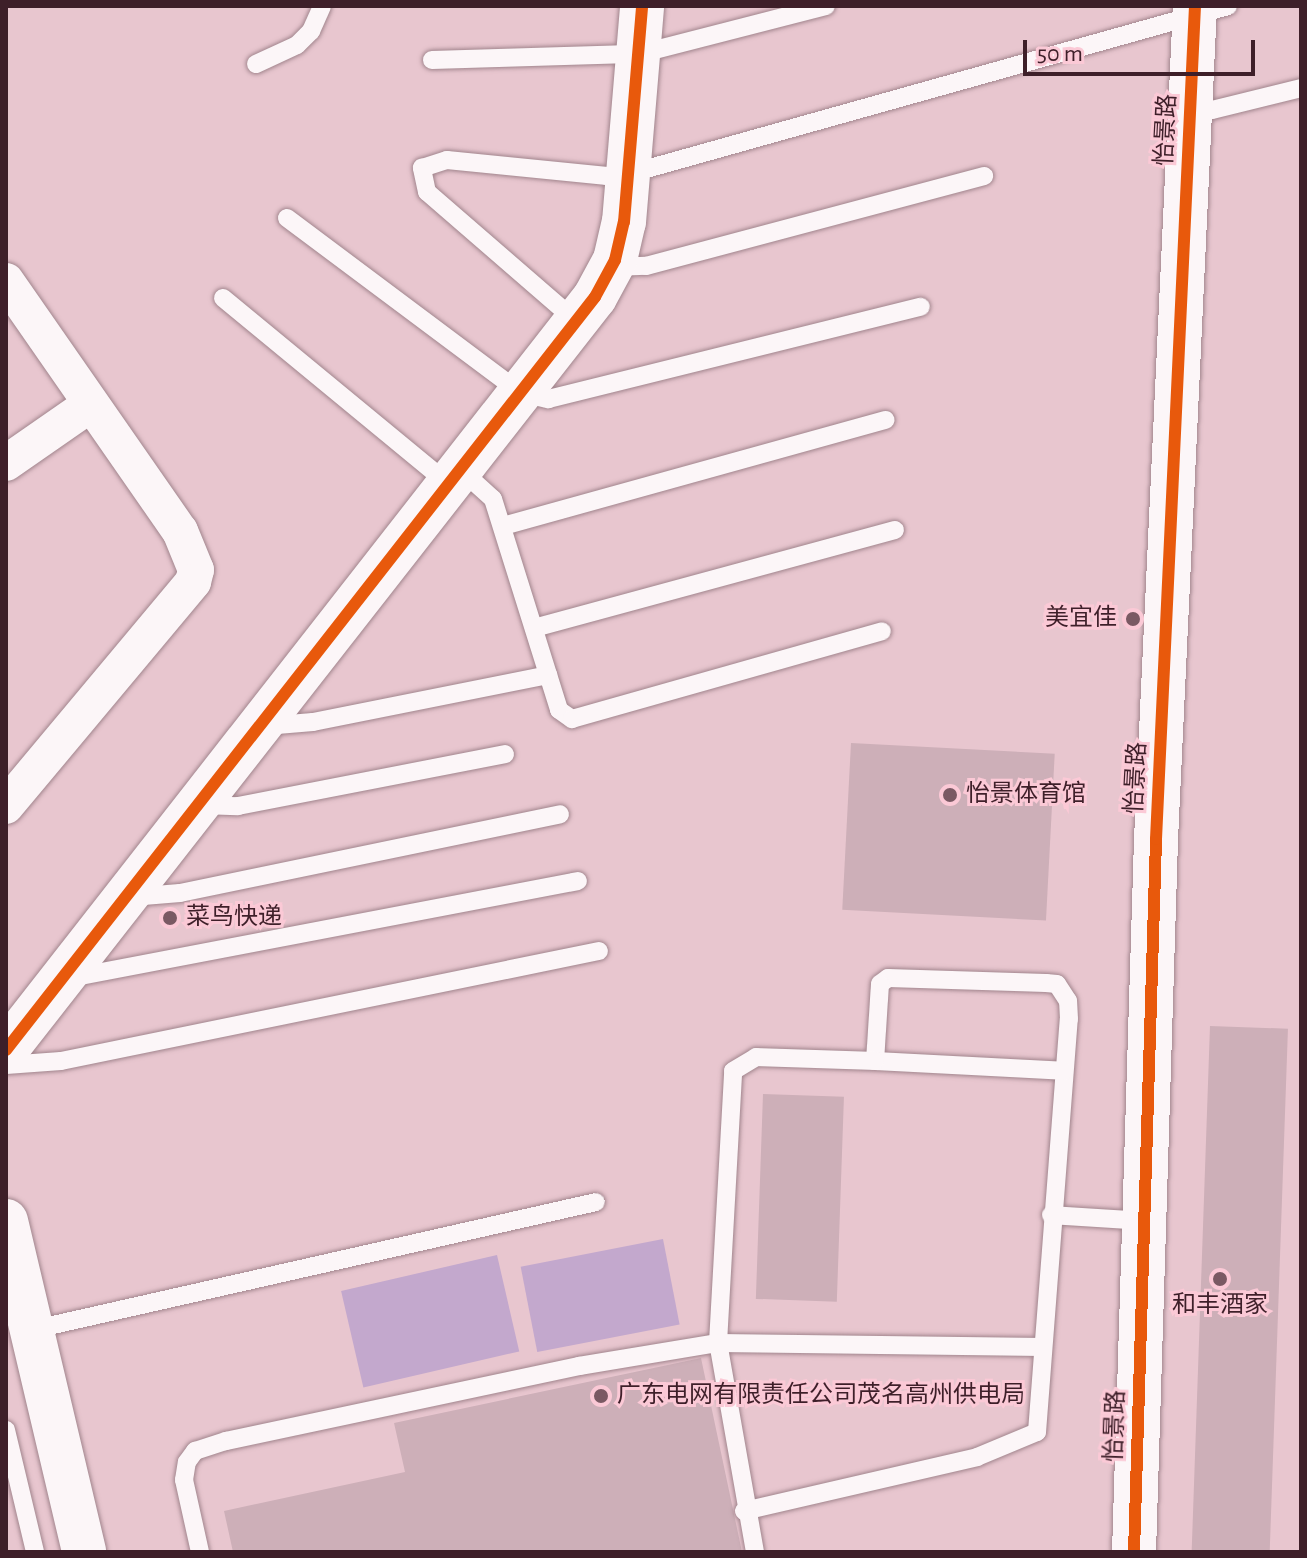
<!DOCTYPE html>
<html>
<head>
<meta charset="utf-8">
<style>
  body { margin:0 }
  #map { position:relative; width:1307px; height:1558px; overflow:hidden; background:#e8c6cf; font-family:"Alegreya Sans","Noto Sans SC",sans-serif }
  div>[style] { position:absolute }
  .green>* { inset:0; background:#c3a8cd; transform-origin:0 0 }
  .building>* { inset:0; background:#cdafb8; transform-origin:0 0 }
  .roads { filter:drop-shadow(0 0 2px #a1858d) drop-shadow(0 0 2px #a1858d) }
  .service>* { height:18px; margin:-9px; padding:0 9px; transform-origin:9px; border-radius:9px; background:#fcf6f8 }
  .minor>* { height:36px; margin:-18px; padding:0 18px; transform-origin:18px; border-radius:18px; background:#fcf6f8 }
  .tertiary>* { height:44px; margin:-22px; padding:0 22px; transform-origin:22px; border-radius:22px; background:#fcf6f8 }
  .cycleway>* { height:12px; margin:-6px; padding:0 6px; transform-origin:6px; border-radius:6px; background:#e8590c }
  .dots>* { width:22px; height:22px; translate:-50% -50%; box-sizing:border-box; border:4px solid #fbc9d6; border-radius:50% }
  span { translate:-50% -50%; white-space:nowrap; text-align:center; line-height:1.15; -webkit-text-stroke:6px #fbc9d6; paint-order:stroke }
  .street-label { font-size:24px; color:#3e1f29 }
  .poi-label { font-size:24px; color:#3e1f29 }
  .right { translate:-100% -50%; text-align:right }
  .left { translate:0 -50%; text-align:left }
  .frame { position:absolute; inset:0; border:8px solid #3e1f29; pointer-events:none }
  .scale { position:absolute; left:1023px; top:40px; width:232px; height:36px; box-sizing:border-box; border:4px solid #3e1f29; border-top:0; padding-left:10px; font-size:24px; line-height:28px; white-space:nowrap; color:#3e1f29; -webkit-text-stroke:6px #fbc9d6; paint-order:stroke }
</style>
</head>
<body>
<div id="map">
  <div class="green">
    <div style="left:663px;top:1239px;width:87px;height:145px;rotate:79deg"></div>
    <div style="left:497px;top:1255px;width:99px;height:160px;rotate:77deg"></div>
  </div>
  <div class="building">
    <div style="left:851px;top:743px;width:204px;height:167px;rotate:3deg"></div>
    <div style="left:1210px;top:1026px;width:78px;height:526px;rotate:2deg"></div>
    <div style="left:763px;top:1094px;width:81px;height:205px;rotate:2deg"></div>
    <div style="clip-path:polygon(701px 1358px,742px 1552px,233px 1552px,224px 1511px,405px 1472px,394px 1423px)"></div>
  </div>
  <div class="roads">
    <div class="service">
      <div style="left:432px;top:60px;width:207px;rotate:-1.7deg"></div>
      <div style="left:639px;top:54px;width:193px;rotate:-14.4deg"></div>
      <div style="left:256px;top:64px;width:45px;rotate:-24.9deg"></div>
      <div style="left:297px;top:45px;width:20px;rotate:-45deg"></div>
      <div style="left:311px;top:31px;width:27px;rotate:-66deg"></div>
      <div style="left:1191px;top:108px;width:21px;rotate:5deg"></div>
      <div style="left:1212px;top:110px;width:92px;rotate:-13.9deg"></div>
      <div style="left:287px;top:218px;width:292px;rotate:36.8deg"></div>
      <div style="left:521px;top:393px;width:28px;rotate:13deg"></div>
      <div style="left:548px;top:399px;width:384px;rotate:-13.9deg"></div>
      <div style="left:612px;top:267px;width:34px;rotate:-2deg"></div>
      <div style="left:646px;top:266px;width:350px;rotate:-14.9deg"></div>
      <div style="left:223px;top:298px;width:294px;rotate:39.5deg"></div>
      <div style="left:576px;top:321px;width:197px;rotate:-139.1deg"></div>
      <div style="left:427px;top:192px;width:25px;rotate:-102deg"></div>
      <div style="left:422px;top:168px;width:26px;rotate:-18deg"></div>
      <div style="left:447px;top:160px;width:161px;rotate:5.7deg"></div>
      <div style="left:607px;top:176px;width:25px;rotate:-7deg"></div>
      <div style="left:632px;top:173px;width:619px;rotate:-15.65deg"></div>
      <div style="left:461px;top:470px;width:43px;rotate:42.2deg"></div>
      <div style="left:493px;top:499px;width:221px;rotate:72.6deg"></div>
      <div style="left:559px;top:710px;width:16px;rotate:35deg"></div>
      <div style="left:572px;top:719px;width:322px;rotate:-15.8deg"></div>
      <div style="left:503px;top:526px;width:397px;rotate:-15.5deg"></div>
      <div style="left:534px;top:628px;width:374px;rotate:-15.2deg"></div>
      <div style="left:265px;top:726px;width:48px;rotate:-4.8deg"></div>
      <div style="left:313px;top:722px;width:240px;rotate:-11.3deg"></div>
      <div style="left:201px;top:805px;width:37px;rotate:2deg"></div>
      <div style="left:238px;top:806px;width:272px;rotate:-11deg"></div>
      <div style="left:131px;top:897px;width:49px;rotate:-4.7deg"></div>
      <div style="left:180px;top:893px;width:388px;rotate:-11.7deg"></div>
      <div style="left:70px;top:978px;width:517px;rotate:-10.81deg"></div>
      <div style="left:6px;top:1065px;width:55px;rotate:-4.2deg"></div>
      <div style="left:61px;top:1061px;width:549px;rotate:-11.56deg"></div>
      <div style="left:1051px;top:1215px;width:93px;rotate:3.7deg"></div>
      <div style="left:31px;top:1330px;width:579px;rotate:-12.76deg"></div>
      <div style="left:6px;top:1430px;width:125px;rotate:76.6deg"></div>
      <div style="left:744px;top:1511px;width:239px;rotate:-13deg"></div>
      <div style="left:977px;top:1457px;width:65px;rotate:-22.6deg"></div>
      <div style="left:1037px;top:1432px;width:414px;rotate:-85.6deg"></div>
      <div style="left:1069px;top:1019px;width:18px;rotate:-93deg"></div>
      <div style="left:1068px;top:1001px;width:20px;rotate:-123deg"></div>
      <div style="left:1057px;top:984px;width:11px;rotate:-175deg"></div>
      <div style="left:1046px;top:983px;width:158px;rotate:-178.2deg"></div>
      <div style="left:888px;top:978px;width:10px;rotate:143deg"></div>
      <div style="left:880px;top:984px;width:77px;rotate:93.7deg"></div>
      <div style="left:875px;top:1061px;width:189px;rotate:3deg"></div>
      <div style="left:200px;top:1552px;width:74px;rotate:-102.5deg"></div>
      <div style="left:184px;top:1480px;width:18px;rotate:-81deg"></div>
      <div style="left:187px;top:1462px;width:14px;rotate:-54deg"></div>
      <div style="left:195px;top:1451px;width:33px;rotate:-18deg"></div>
      <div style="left:226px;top:1441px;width:361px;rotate:-12deg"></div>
      <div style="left:579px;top:1366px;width:141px;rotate:-9.4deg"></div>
      <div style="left:718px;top:1343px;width:325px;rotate:0.7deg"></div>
      <div style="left:755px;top:1552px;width:212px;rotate:-100deg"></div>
      <div style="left:718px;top:1343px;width:272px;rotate:-86.8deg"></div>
      <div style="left:733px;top:1071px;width:27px;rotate:-31deg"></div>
      <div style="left:756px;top:1057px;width:119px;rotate:1.9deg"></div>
    </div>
    <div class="minor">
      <div style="left:6px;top:281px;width:305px;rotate:55.2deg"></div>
      <div style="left:180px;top:531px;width:42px;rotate:67.7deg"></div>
      <div style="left:196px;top:570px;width:12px;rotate:104deg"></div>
      <div style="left:193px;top:582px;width:292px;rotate:129.9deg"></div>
      <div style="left:6px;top:463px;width:103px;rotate:-34.8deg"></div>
    </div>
    <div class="tertiary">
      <div style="left:6px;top:1050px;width:956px;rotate:-51.97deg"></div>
      <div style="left:595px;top:297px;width:42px;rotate:-61.6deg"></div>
      <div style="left:615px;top:260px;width:39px;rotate:-77deg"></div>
      <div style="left:624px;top:222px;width:217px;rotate:-85.2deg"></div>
      <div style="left:6px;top:1221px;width:340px;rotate:76.7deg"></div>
      <div style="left:1134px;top:1552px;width:713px;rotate:-88.23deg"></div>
      <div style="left:1156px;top:839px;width:834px;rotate:-87.32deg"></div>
    </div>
  </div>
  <div class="cycleway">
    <div style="left:6px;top:1050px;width:956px;rotate:-51.97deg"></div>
    <div style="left:595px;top:297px;width:42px;rotate:-61.6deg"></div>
    <div style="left:615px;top:260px;width:39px;rotate:-77deg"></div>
    <div style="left:624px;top:222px;width:217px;rotate:-85.2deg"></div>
    <div style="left:1134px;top:1552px;width:713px;rotate:-88.23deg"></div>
    <div style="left:1156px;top:839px;width:834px;rotate:-87.32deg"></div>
  </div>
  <div class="dots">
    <div style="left:1133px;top:619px;background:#7a5963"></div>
    <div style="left:950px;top:795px;background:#7a5963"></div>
    <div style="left:170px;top:918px;background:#7a5963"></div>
    <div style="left:1220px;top:1279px;background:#7a5963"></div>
    <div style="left:601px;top:1396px;background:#7a5963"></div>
  </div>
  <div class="street-label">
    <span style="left:1167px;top:130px;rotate:-87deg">怡景路</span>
    <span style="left:1137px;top:778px;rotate:-87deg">怡景路</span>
    <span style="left:1116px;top:1426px;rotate:-88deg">怡景路</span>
  </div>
  <div class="poi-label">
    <span class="right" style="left:1117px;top:619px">美宜佳</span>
    <span class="left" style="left:966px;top:795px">怡景体育馆</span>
    <span class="left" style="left:186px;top:918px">菜鸟快递</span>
    <span style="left:1220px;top:1306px">和丰酒家</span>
    <span class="left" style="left:617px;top:1396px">广东电网有限责任公司茂名高州供电局</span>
  </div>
  <div class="frame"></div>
  <div class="scale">50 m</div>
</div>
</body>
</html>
